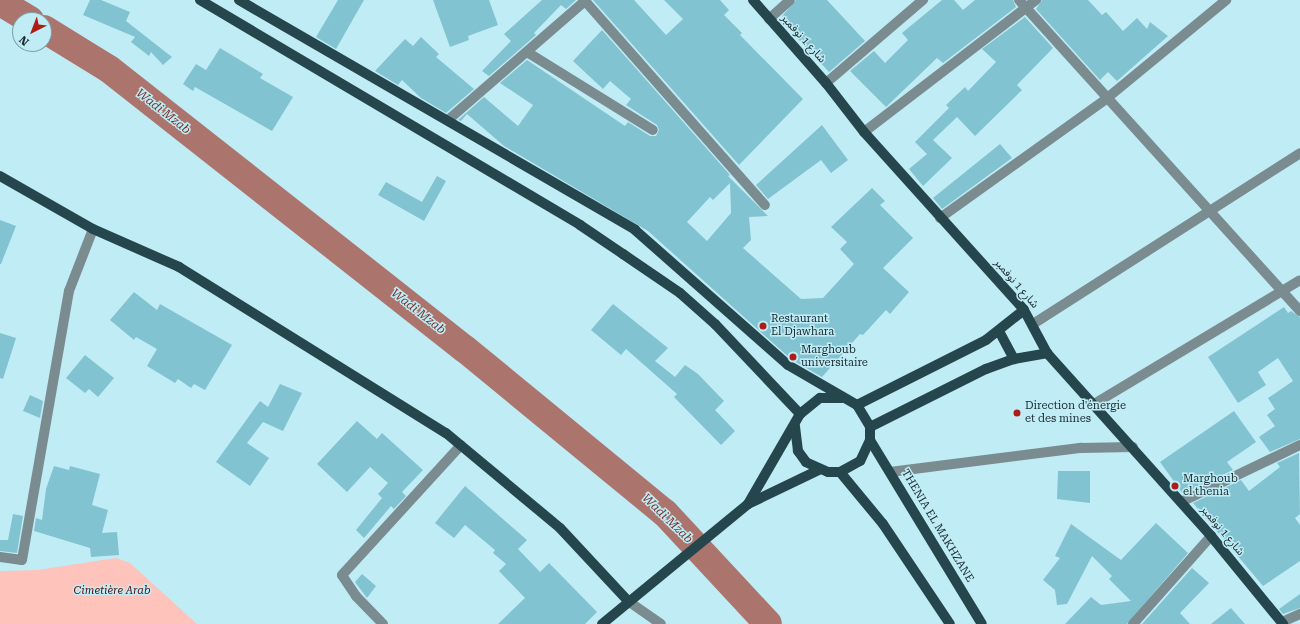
<!DOCTYPE html>
<html>
<head>
<meta charset="utf-8">
<style>
  body { margin:0 }
  #map { position:relative; width:1300px; height:624px; overflow:hidden; background:#c0ecf6; font-family:"Roboto Serif","Noto Sans Arabic",serif }
  div>[style] { position:absolute }
  .green>* { inset:0; background:#fec3ba }
  .river>* { height:28px; margin:-14px; padding:0 14px; transform-origin:14px; border-radius:14px; background:#ab756d }
  .building>* { inset:0; background:#82c3d1 }
  .minor>* { height:10px; margin:-5px; padding:0 5px; transform-origin:5px; border-radius:5px; background:#7b8c90 }
  .major>* { height:10px; margin:-5px; padding:0 5px; transform-origin:5px; border-radius:5px; background:#26464d }
  .dots>* { width:11px; height:11px; translate:-50% -50%; box-sizing:border-box; border:2px solid #c0ecf6; border-radius:50% }
  span { translate:-50% -50%; white-space:nowrap; text-align:center; line-height:1.15; -webkit-text-stroke:3px #c0ecf6; paint-order:stroke }
  .street-label { font-size:11px; color:#192a2e }
  .poi-label { font-size:11px; color:#192a2e }
  .left { translate:0 -50%; text-align:left }
  .park-label { font-size:11px; color:#54110c; font-style:italic }
  .water-label { font-size:12px; color:#763128; font-style:italic }
  .north { position:absolute; left:12px; top:12px; width:40px; height:40px; box-sizing:border-box; background:#c0ecf6; border:1px solid #7d9ea6; border-radius:50%; rotate:222deg; font-size:11px; font-weight:700; line-height:16px; text-align:center; color:#192a2e }
  .north::after { content:''; display:block; margin:auto; width:14px; height:18px; background:#ad1c15; clip-path:polygon(50% 0,100% 100%,50% 72%,0 100%) }
</style>
</head>
<body>
<div id="map">
  <div class="green">
    <div style="clip-path:polygon(116px 558px,130px 563px,197px 624px,0 624px,0 571px,37px 570px)"></div>
  </div>
  <div class="river">
    <div style="left:0;top:2px;width:35px;rotate:31deg"></div>
    <div style="left:44px;top:29px;width:76px;rotate:31.6deg"></div>
    <div style="left:109px;top:69px;width:453px;rotate:38.2deg"></div>
    <div style="left:465px;top:349px;width:259px;rotate:39.4deg"></div>
    <div style="left:665px;top:513px;width:151px;rotate:47.1deg"></div>
  </div>
  <div class="building">
    <div style="clip-path:polygon(90px 0,101px 0,130px 12px,126px 21px,172px 57px,163px 65px,151px 52px,149px 56px,131px 42px,135px 37px,83px 15px)"></div>
    <div style="clip-path:polygon(338px 0,364px 0,336px 49px,316px 37px)"></div>
    <div style="clip-path:polygon(433px 0,489px 0,498px 25px,468px 36px,469px 40px,450px 47px)"></div>
    <div style="clip-path:polygon(542px 0,576px 0,566px 9px,561px 5px,534px 33px,536px 35px,489px 76px,482px 71px,511px 41px,504px 34px)"></div>
    <div style="clip-path:polygon(593px 0,634px 0,666px 35px,683px 19px,664px 0,720px 0,729px 10px,724px 15px,742px 33px,740px 35px,803px 99px,739px 165px)"></div>
    <div style="clip-path:polygon(796px 0,827px 0,865px 41px,829px 72px,785px 25px,789px 22px,782px 16px)"></div>
    <div style="clip-path:polygon(942px 0,954px 0,963px 10px,975px 0,1013px 0,1016px 7px,943px 63px,937px 58px,886px 107px,850px 71px,874px 51px,885px 63px,908px 40px,902px 33px)"></div>
    <div style="clip-path:polygon(1042px 0,1088px 0,1102px 15px,1106px 12px,1123px 31px,1137px 18px,1147px 29px,1150px 22px,1168px 36px,1117px 81px,1108px 72px,1100px 80px,1036px 9px)"></div>
    <div style="clip-path:polygon(1025px 17px,1053px 48px,1017px 85px,1022px 90px,975px 136px,957px 117px,933px 140px,952px 158px,923px 186px,909px 169px,927px 154px,915px 142px,949px 108px,946px 105px,965px 87px,968px 91px,996px 62px,982px 49px)"></div>
    <div style="clip-path:polygon(evenodd,602px 30px,730px 175px,728px 176px,768px 216px,749px 217px,751px 240px,743px 248px,801px 299px,823px 298px,854px 264px,840px 249px,847px 242px,831px 227px,872px 188px,885px 201px,880px 205px,913px 238px,883px 268px,909px 292px,890px 314px,886px 310px,863px 335px,860px 334px,822px 377px,792px 360px,648px 231px,504px 146px,467px 114px,461px 121px,458px 120px,484px 97px,518px 126px,533px 105px,500px 83px,527px 60px,625px 126px,628px 122px,650px 136px,656px 136px,659px 130px,657px 125px,626px 105px,631px 99px,610px 81px,603px 89px,573px 61px,602px 30px,730px 183px,731px 213px,707px 241px,687px 222px,710px 197px,713px 200px,730px 183px)"></div>
    <div style="clip-path:polygon(421px 37px,439px 54px,436px 57px,474px 89px,446px 113px,421px 98px,402px 80px,398px 85px,375px 71px,405px 39px,413px 46px)"></div>
    <div style="clip-path:polygon(220px 48px,263px 74px,260px 78px,293px 97px,272px 131px,195px 87px,193px 91px,183px 84px,196px 64px,206px 70px)"></div>
    <div style="clip-path:polygon(822px 125px,848px 160px,831px 173px,821px 160px,768px 199px,756px 185px)"></div>
    <div style="clip-path:polygon(1000px 144px,1012px 158px,942px 209px,933px 198px)"></div>
    <div style="clip-path:polygon(437px 176px,446px 181px,424px 221px,378px 195px,386px 182px,422px 202px)"></div>
    <div style="clip-path:polygon(0 220px,16px 226px,1px 264px,0 264px)"></div>
    <div style="clip-path:polygon(134px 292px,157px 310px,160px 304px,232px 345px,205px 390px,194px 384px,191px 388px,178px 379px,175px 383px,147px 366px,157px 349px,136px 337px,134px 340px,110px 320px)"></div>
    <div style="clip-path:polygon(613px 304px,668px 348px,655px 361px,675px 377px,685px 365px,698px 374px,724px 401px,715px 410px,735px 431px,721px 445px,674px 397px,677px 394px,626px 349px,621px 355px,591px 330px)"></div>
    <div style="clip-path:polygon(1284px 307px,1288px 313px,1291px 311px,1300px 317px,1300px 439px,1270px 452px,1259px 437px,1275px 426px,1267px 415px,1275px 409px,1268px 398px,1293px 381px,1278px 358px,1258px 372px,1266px 385px,1238px 403px,1208px 357px)"></div>
    <div style="clip-path:polygon(0 333px,16px 338px,3px 379px,0 378px)"></div>
    <div style="clip-path:polygon(85px 355px,114px 378px,98px 397px,89px 389px,85px 393px,66px 378px)"></div>
    <div style="clip-path:polygon(280px 384px,302px 393px,283px 431px,263px 422px,247px 443px,269px 458px,250px 486px,216px 462px,260px 401px,268px 407px)"></div>
    <div style="clip-path:polygon(30px 395px,43px 401px,40px 418px,23px 411px)"></div>
    <div style="clip-path:polygon(1234px 411px,1256px 442px,1227px 462px,1233px 470px,1183px 494px,1160px 462px)"></div>
    <div style="clip-path:polygon(357px 421px,377px 439px,382px 433px,423px 470px,402px 492px,406px 496px,394px 509px,391px 506px,364px 538px,356px 530px,382px 498px,378px 494px,388px 483px,370px 467px,347px 492px,317px 464px)"></div>
    <div style="clip-path:polygon(1299px 453px,1300px 514px,1295px 518px,1300px 525px,1300px 561px,1263px 586px,1193px 503px,1241px 480px,1249px 491px,1280px 467px,1277px 463px)"></div>
    <div style="clip-path:polygon(54px 466px,69px 470px,70px 466px,100px 474px,92px 505px,108px 510px,102px 533px,117px 532px,119px 555px,91px 557px,90px 548px,34px 531px,36px 518px,42px 520px,46px 489px)"></div>
    <div style="clip-path:polygon(1058px 471px,1090px 471px,1090px 503px,1057px 499px)"></div>
    <div style="clip-path:polygon(465px 486px,527px 540px,518px 549px,540px 572px,549px 563px,597px 612px,585px 624px,498px 624px,525px 598px,499px 571px,506px 564px,493px 553px,495px 550px,465px 525px,454px 538px,435px 523px)"></div>
    <div style="clip-path:polygon(13px 514px,23px 516px,17px 553px,0 551px,0 540px,8px 540px)"></div>
    <div style="clip-path:polygon(1156px 523px,1188px 553px,1127px 624px,1065px 624px,1091px 597px,1101px 605px,1131px 601px,1109px 579px,1112px 576px,1092px 556px,1067px 604px,1057px 605px,1055px 590px,1043px 580px,1060px 558px,1055px 556px,1071px 524px,1121px 560px)"></div>
    <div style="clip-path:polygon(1192px 568px,1209px 583px,1180px 613px,1190px 624px,1142px 624px)"></div>
    <div style="clip-path:polygon(362px 574px,376px 586px,367px 598px,355px 582px)"></div>
    <div style="clip-path:polygon(1300px 594px,1300px 608px,1283px 614px,1279px 609px)"></div>
    <div style="clip-path:polygon(1231px 608px,1245px 624px,1211px 624px)"></div>
  </div>
  <div class="minor">
    <div style="left:1019px;top:0;width:419px;rotate:47.9deg"></div>
    <div style="left:585px;top:1px;width:272px;rotate:48.6deg"></div>
    <div style="left:769px;top:19px;width:28px;rotate:-42deg"></div>
    <div style="left:527px;top:52px;width:148px;rotate:31.8deg"></div>
    <div style="left:826px;top:83px;width:128px;rotate:-40.6deg"></div>
    <div style="left:448px;top:120px;width:183px;rotate:-41deg"></div>
    <div style="left:864px;top:132px;width:217px;rotate:-37.5deg"></div>
    <div style="left:940px;top:218px;width:204px;rotate:-35.6deg"></div>
    <div style="left:1106px;top:99px;width:156px;rotate:-39.5deg"></div>
    <div style="left:1033px;top:324px;width:317px;rotate:-32.6deg"></div>
    <div style="left:1094px;top:404px;width:240px;rotate:-31deg"></div>
    <div style="left:890px;top:472px;width:193px;rotate:-7.2deg"></div>
    <div style="left:1081px;top:448px;width:52px;rotate:-1.1deg"></div>
    <div style="left:1181px;top:502px;width:132px;rotate:-25.6deg"></div>
    <div style="left:0;top:557px;width:22px;rotate:8deg"></div>
    <div style="left:22px;top:560px;width:273px;rotate:-80.1deg"></div>
    <div style="left:69px;top:291px;width:66px;rotate:-68.8deg"></div>
    <div style="left:628px;top:601px;width:40px;rotate:34.9deg"></div>
    <div style="left:1282px;top:622px;width:20px;rotate:-24deg"></div>
    <div style="left:383px;top:624px;width:39px;rotate:-134deg"></div>
    <div style="left:356px;top:596px;width:25px;rotate:-124deg"></div>
    <div style="left:342px;top:575px;width:176px;rotate:-47.5deg"></div>
    <div style="left:1133px;top:624px;width:118px;rotate:-48.4deg"></div>
  </div>
  <div class="major">
    <div style="left:200px;top:0;width:442px;rotate:30.6deg"></div>
    <div style="left:580px;top:225px;width:52px;rotate:34deg"></div>
    <div style="left:623px;top:254px;width:69px;rotate:34.4deg"></div>
    <div style="left:680px;top:293px;width:47px;rotate:41.5deg"></div>
    <div style="left:715px;top:324px;width:124px;rotate:46.6deg"></div>
    <div style="left:239px;top:0;width:458px;rotate:30.1deg"></div>
    <div style="left:635px;top:230px;width:204px;rotate:41.4deg"></div>
    <div style="left:788px;top:365px;width:80px;rotate:30.1deg"></div>
    <div style="left:857px;top:405px;width:26px;rotate:59deg"></div>
    <div style="left:870px;top:427px;width:13px;rotate:90deg"></div>
    <div style="left:870px;top:440px;width:23px;rotate:115deg"></div>
    <div style="left:860px;top:461px;width:23px;rotate:151deg"></div>
    <div style="left:840px;top:472px;width:12px;rotate:180deg"></div>
    <div style="left:828px;top:472px;width:24px;rotate:-156deg"></div>
    <div style="left:806px;top:462px;width:14px;rotate:-126deg"></div>
    <div style="left:798px;top:451px;width:25px;rotate:-97deg"></div>
    <div style="left:753px;top:0;width:111px;rotate:48.7deg"></div>
    <div style="left:826px;top:83px;width:62px;rotate:52.2deg"></div>
    <div style="left:864px;top:132px;width:239px;rotate:48deg"></div>
    <div style="left:1024px;top:310px;width:49px;rotate:61.9deg"></div>
    <div style="left:1047px;top:353px;width:246px;rotate:48.1deg"></div>
    <div style="left:1211px;top:536px;width:114px;rotate:50.7deg"></div>
    <div style="left:0;top:176px;width:107px;rotate:29.7deg"></div>
    <div style="left:93px;top:229px;width:94px;rotate:23.8deg"></div>
    <div style="left:179px;top:267px;width:314px;rotate:31.9deg"></div>
    <div style="left:446px;top:433px;width:148px;rotate:39.8deg"></div>
    <div style="left:560px;top:528px;width:100px;rotate:47deg"></div>
    <div style="left:999px;top:331px;width:32px;rotate:62deg"></div>
    <div style="left:857px;top:405px;width:144px;rotate:-26.7deg"></div>
    <div style="left:986px;top:340px;width:48px;rotate:-38.3deg"></div>
    <div style="left:870px;top:427px;width:130px;rotate:-26.6deg"></div>
    <div style="left:986px;top:369px;width:30px;rotate:-20deg"></div>
    <div style="left:1014px;top:359px;width:34px;rotate:-10deg"></div>
    <div style="left:870px;top:440px;width:215px;rotate:58.7deg"></div>
    <div style="left:840px;top:472px;width:67px;rotate:50.4deg"></div>
    <div style="left:883px;top:524px;width:120px;rotate:56.2deg"></div>
    <div style="left:748px;top:504px;width:104px;rotate:-60deg"></div>
    <div style="left:800px;top:414px;width:26px;rotate:-39deg"></div>
    <div style="left:820px;top:398px;width:22px"></div>
    <div style="left:602px;top:624px;width:189px;rotate:-39.4deg"></div>
    <div style="left:748px;top:504px;width:79px;rotate:-25.6deg"></div>
  </div>
  <div class="dots">
    <div style="left:763px;top:326px;background:#ad1c15"></div>
    <div style="left:793px;top:357px;background:#ad1c15"></div>
    <div style="left:1017px;top:413px;background:#ad1c15"></div>
    <div style="left:1175px;top:486px;background:#ad1c15"></div>
  </div>
  <div class="street-label">
    <span style="left:803px;top:39px;rotate:48deg">شارع 1 نوفمبر</span>
    <span style="left:1016px;top:284px;rotate:49deg">شارع 1 نوفمبر</span>
    <span style="left:937px;top:526px;rotate:59deg">THENIA EL MAKHZANE</span>
    <span style="left:1222px;top:531px;rotate:50deg">شارع 1 نوفمبر</span>
  </div>
  <div class="poi-label">
    <span class="left" style="left:771px;top:326px">Restaurant<br>El Djawhara</span>
    <span class="left" style="left:801px;top:357px">Marghoub<br>universitaire</span>
    <span class="left" style="left:1025px;top:413px">Direction d'énergie<br>et des mines</span>
    <span class="left" style="left:1183px;top:486px">Marghoub<br>el thenia</span>
  </div>
  <div class="park-label">
    <span style="left:112px;top:591px">Cimetière Arab</span>
  </div>
  <div class="water-label">
    <span style="left:163px;top:112px;rotate:38deg">Wadi Mzab</span>
    <span style="left:418px;top:312px;rotate:38deg">Wadi Mzab</span>
    <span style="left:667px;top:519px;rotate:44deg">Wadi Mzab</span>
  </div>
  <div class="north">N</div>
</div>
</body>
</html>
